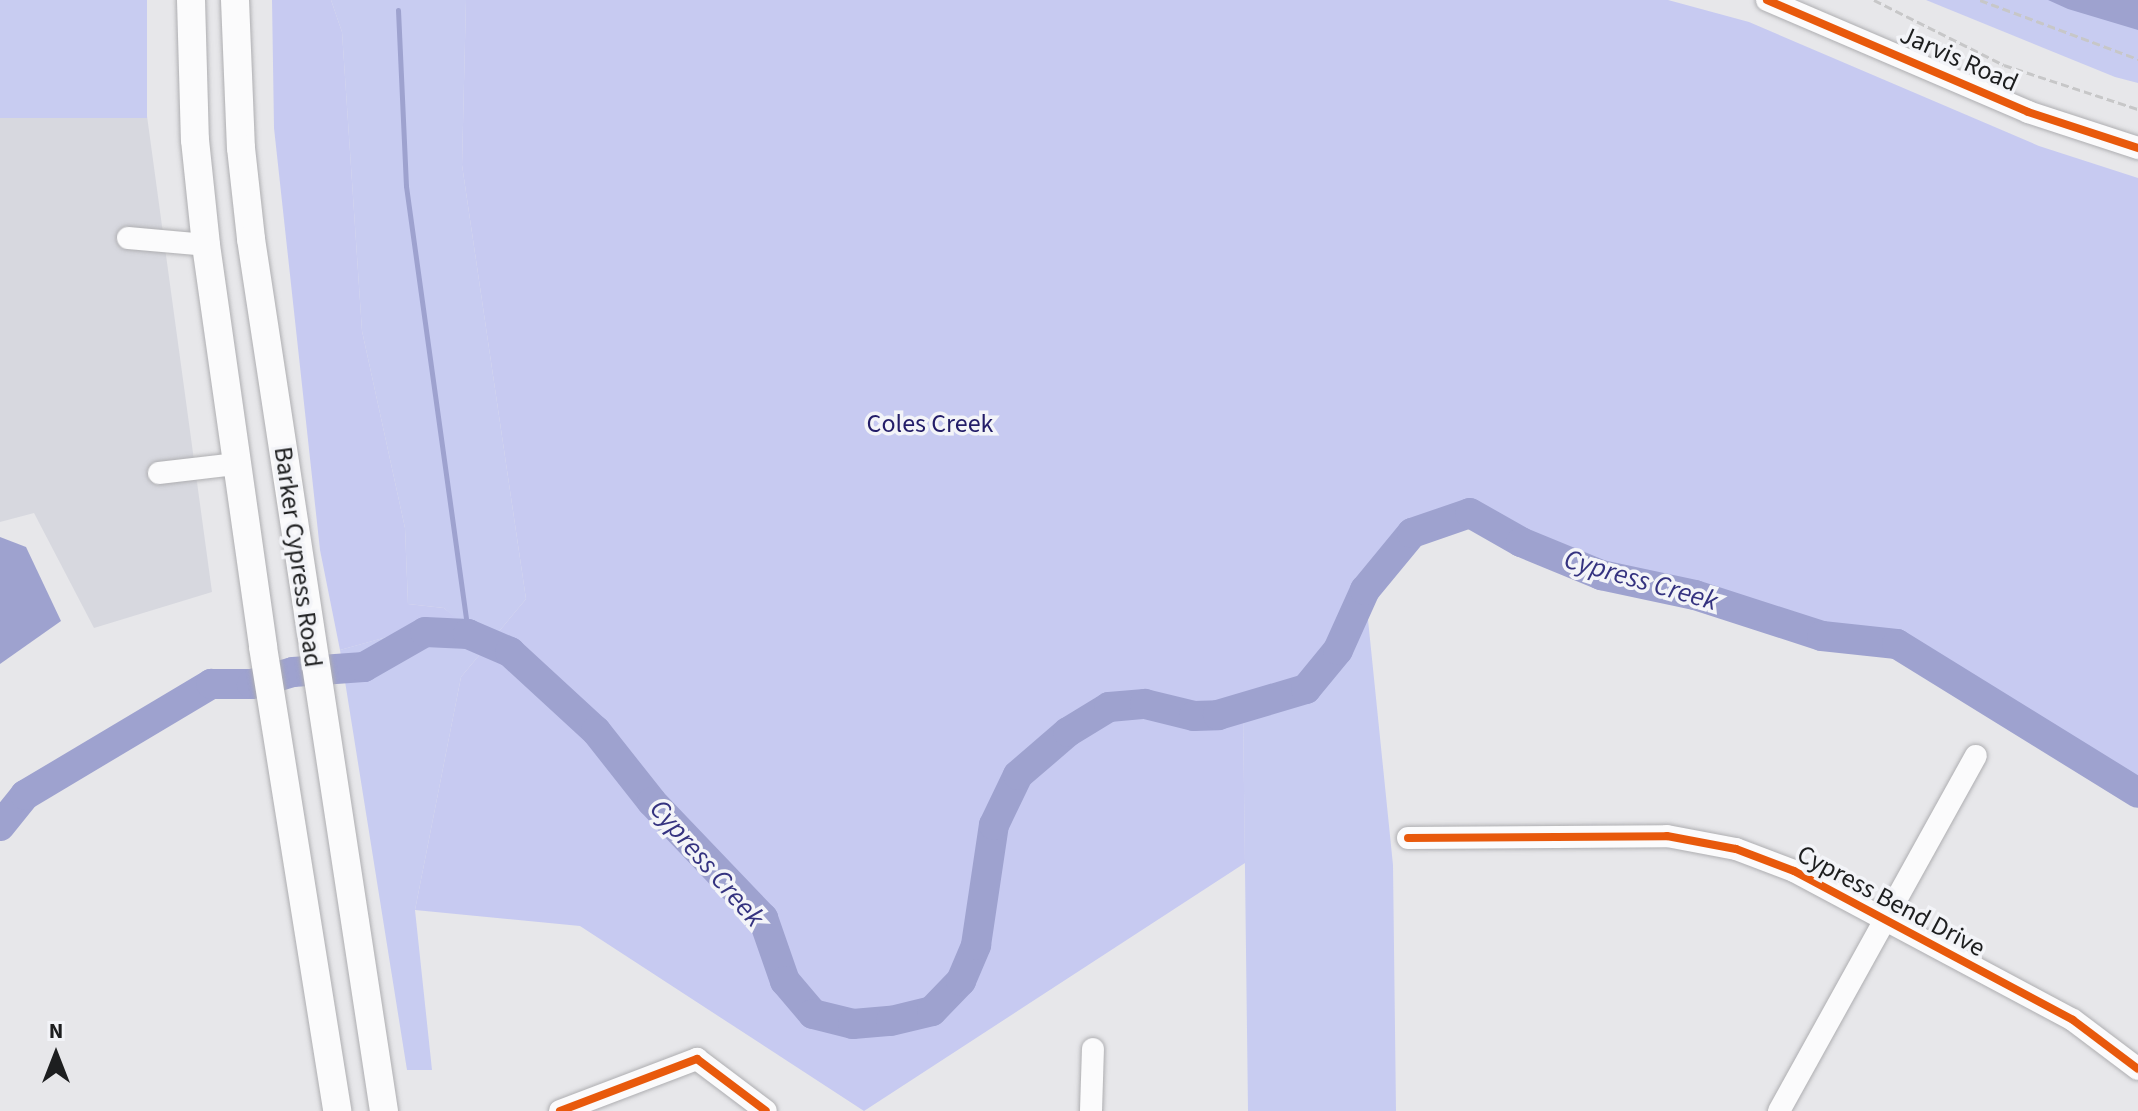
<!DOCTYPE html>
<html>
<head>
<meta charset="utf-8">
<style>
  body { margin:0 }
  #map { position:relative; width:2138px; height:1111px; overflow:hidden; background:#e7e7ea; font-family:"Source Sans 3",sans-serif }
  div>[style] { position:absolute }
  .built>* { inset:0; background:#d7d8df }
  .green>* { inset:0; background:#c8ccf1; transform-origin:0 0 }
  .forest>* { inset:0; background:#c7caf1 }
  .water>* { inset:0; background:#9ea2cf }
  .stream>* { height:5px; margin:-2.5px; padding:0 2.5px; transform-origin:2.5px; border-radius:2.5px; background:#9ea2cf }
  .river>* { height:30px; margin:-15px; padding:0 15px; transform-origin:15px; border-radius:15px; background:#9ea2cf }
  .path>* { height:3px; margin-top:-1.5px; transform-origin:0; background:repeating-linear-gradient(90deg,#c7c7c8 0 8px,transparent 0 12px) }
  .roads { filter:drop-shadow(0 0 2px #aeaeb1) drop-shadow(0 0 2px #aeaeb1) }
  .minor>* { height:22px; margin:-11px; padding:0 11px; transform-origin:11px; border-radius:11px; background:#fbfbfc }
  .major>* { height:28px; margin:-14px; padding:0 14px; transform-origin:14px; border-radius:14px; background:#fbfbfc }
  .cycleway>* { height:8px; margin:-4px; padding:0 4px; transform-origin:4px; border-radius:4px; background:#e8590c }
  span { translate:-50% -50%; white-space:nowrap; text-align:center; line-height:1.15; -webkit-text-stroke:7px #f3f4f8; paint-order:stroke }
  .street-label { font-size:26px; color:#1d1e1f }
  .park-label { font-size:26px; color:#231d68 }
  .water-label { font-size:28px; color:#353380; font-style:italic }
  .north { position:absolute; left:16px; top:1015px; width:80px; height:80px; -webkit-text-stroke:6px #f3f4f8; paint-order:stroke; rotate:0deg; font-size:22px; font-weight:700; line-height:32px; text-align:center; color:#1d1e1f }
  .north::after { content:''; display:block; margin:auto; width:28px; height:36px; background:#1d1e1f; clip-path:polygon(50% 0,100% 100%,50% 72%,0 100%) }
</style>
</head>
<body>
<div id="map">
  <div class="built">
    <div style="clip-path:polygon(147px 116px,212px 592px,94px 628px,34px 513px,0 522px,0 118px)"></div>
  </div>
  <div class="green">
    <div style="left:0;top:0;width:147px;height:118px"></div>
    <div style="clip-path:polygon(331px 0,466px 0,462px 165px,526px 599px,461px 677px,415px 910px,432px 1070px,407px 1070px,340px 650px,455px 618px,444px 608px,408px 604px,405px 528px,362px 331px,342px 32px)"></div>
    <div style="clip-path:polygon(1926px 0,2138px 0,2138px 83px,2115px 77px)"></div>
    <div style="clip-path:polygon(1365px 590px,1393px 865px,1396px 1111px,1248px 1111px,1243px 709px,1307px 689px,1338px 650px)"></div>
  </div>
  <div class="forest">
    <div style="clip-path:polygon(272px 0,331px 0,342px 32px,362px 331px,405px 528px,408px 604px,444px 608px,456px 618px,340px 650px,320px 550px,274px 128px)"></div>
    <div style="clip-path:polygon(466px 0,1668px 0,1749px 22px,2039px 146px,2138px 178px,2138px 793px,1897px 644px,1822px 636px,1695px 595px,1601px 575px,1521px 542px,1470px 513px,1411px 533px,1365px 590px,1338px 650px,1306px 689px,1243px 709px,1245px 863px,864px 1111px,580px 926px,415px 910px,461px 677px,526px 599px,462px 165px)"></div>
  </div>
  <div class="water">
    <div style="clip-path:polygon(2048px 0,2138px 0,2138px 30px,2068px 9px)"></div>
    <div style="clip-path:polygon(0 537px,26px 547px,61px 621px,0 664px)"></div>
  </div>
  <div class="stream">
    <div style="left:398px;top:10px;width:176px;rotate:87.4deg"></div>
    <div style="left:406px;top:186px;width:452px;rotate:82.1deg"></div>
  </div>
  <div class="river">
    <div style="left:0;top:826px;width:40px;rotate:-51deg"></div>
    <div style="left:25px;top:795px;width:217px;rotate:-30.8deg"></div>
    <div style="left:211px;top:684px;width:41px"></div>
    <div style="left:252px;top:684px;width:43px;rotate:-16.3deg"></div>
    <div style="left:293px;top:672px;width:71px;rotate:-4deg"></div>
    <div style="left:364px;top:667px;width:70px;rotate:-29.8deg"></div>
    <div style="left:425px;top:632px;width:43px;rotate:2.7deg"></div>
    <div style="left:468px;top:634px;width:46px;rotate:23.2deg"></div>
    <div style="left:510px;top:652px;width:117px;rotate:42.6deg"></div>
    <div style="left:596px;top:731px;width:90px;rotate:51.7deg"></div>
    <div style="left:652px;top:802px;width:161px;rotate:46.3deg"></div>
    <div style="left:763px;top:918px;width:67px;rotate:70.8deg"></div>
    <div style="left:785px;top:981px;width:43px;rotate:49.7deg"></div>
    <div style="left:813px;top:1014px;width:41px;rotate:14deg"></div>
    <div style="left:853px;top:1024px;width:38px;rotate:-5deg"></div>
    <div style="left:891px;top:1021px;width:42px;rotate:-13.7deg"></div>
    <div style="left:932px;top:1011px;width:42px;rotate:-46deg"></div>
    <div style="left:961px;top:981px;width:39px;rotate:-67deg"></div>
    <div style="left:976px;top:945px;width:121px;rotate:-81.5deg"></div>
    <div style="left:994px;top:825px;width:55px;rotate:-64.4deg"></div>
    <div style="left:1018px;top:775px;width:66px;rotate:-40.7deg"></div>
    <div style="left:1068px;top:732px;width:48px;rotate:-31.4deg"></div>
    <div style="left:1109px;top:707px;width:36px;rotate:-5deg"></div>
    <div style="left:1145px;top:704px;width:50px;rotate:13.8deg"></div>
    <div style="left:1194px;top:716px;width:24px;rotate:-2deg"></div>
    <div style="left:1218px;top:715px;width:92px;rotate:-16.5deg"></div>
    <div style="left:1306px;top:689px;width:50px;rotate:-50.6deg"></div>
    <div style="left:1338px;top:650px;width:66px;rotate:-65.8deg"></div>
    <div style="left:1365px;top:590px;width:74px;rotate:-50.5deg"></div>
    <div style="left:1412px;top:533px;width:61px;rotate:-19deg"></div>
    <div style="left:1470px;top:513px;width:59px;rotate:29.6deg"></div>
    <div style="left:1521px;top:542px;width:87px;rotate:22.4deg"></div>
    <div style="left:1601px;top:575px;width:96px;rotate:12deg"></div>
    <div style="left:1695px;top:595px;width:133px;rotate:17.9deg"></div>
    <div style="left:1822px;top:636px;width:75px;rotate:6.1deg"></div>
    <div style="left:1897px;top:644px;width:283px;rotate:31.7deg"></div>
  </div>
  <div class="path">
    <div style="left:1874px;top:0;width:145px;rotate:26.6deg"></div>
    <div style="left:2004px;top:65px;width:141px;rotate:18.2deg"></div>
    <div style="left:1980px;top:0;width:169px;rotate:20.5deg"></div>
  </div>
  <div class="roads">
    <div class="minor">
      <div style="left:1767px;top:0;width:284px;rotate:23.2deg"></div>
      <div style="left:2028px;top:112px;width:116px;rotate:18.1deg"></div>
      <div style="left:128px;top:238px;width:78px;rotate:5.1deg"></div>
      <div style="left:159px;top:473px;width:78px;rotate:-6.7deg"></div>
      <div style="left:1408px;top:838px;width:259px;rotate:-0.4deg"></div>
      <div style="left:1667px;top:836px;width:70px;rotate:10.7deg"></div>
      <div style="left:1736px;top:849px;width:62px;rotate:20.8deg"></div>
      <div style="left:1794px;top:871px;width:316px;rotate:28.1deg"></div>
      <div style="left:2073px;top:1020px;width:81px;rotate:37deg"></div>
      <div style="left:560px;top:1111px;width:147px;rotate:-20.8deg"></div>
      <div style="left:697px;top:1059px;width:86px;rotate:37deg"></div>
      <div style="left:1091px;top:1111px;width:62px;rotate:-88.2deg"></div>
      <div style="left:1779px;top:1111px;width:406px;rotate:-61deg"></div>
    </div>
    <div class="major">
      <div style="left:191px;top:0;width:140px;rotate:88.4deg"></div>
      <div style="left:195px;top:140px;width:106px;rotate:84deg"></div>
      <div style="left:206px;top:245px;width:406px;rotate:81.9deg"></div>
      <div style="left:263px;top:647px;width:470px;rotate:80.9deg"></div>
      <div style="left:235px;top:0;width:148px;rotate:87.7deg"></div>
      <div style="left:241px;top:148px;width:92px;rotate:83.7deg"></div>
      <div style="left:251px;top:239px;width:882px;rotate:81.33deg"></div>
    </div>
  </div>
  <div class="cycleway">
    <div style="left:1767px;top:0;width:284px;rotate:23.2deg"></div>
    <div style="left:2028px;top:112px;width:116px;rotate:18.1deg"></div>
    <div style="left:1408px;top:838px;width:259px;rotate:-0.4deg"></div>
    <div style="left:1667px;top:836px;width:70px;rotate:10.7deg"></div>
    <div style="left:1736px;top:849px;width:62px;rotate:20.8deg"></div>
    <div style="left:1794px;top:871px;width:316px;rotate:28.1deg"></div>
    <div style="left:2073px;top:1020px;width:81px;rotate:37deg"></div>
    <div style="left:560px;top:1111px;width:147px;rotate:-20.8deg"></div>
    <div style="left:697px;top:1059px;width:86px;rotate:37deg"></div>
  </div>
  <div class="street-label">
    <span style="left:1959px;top:59px;rotate:24deg">Jarvis Road</span>
    <span style="left:298px;top:557px;rotate:82deg">Barker Cypress Road</span>
    <span style="left:1891px;top:901px;rotate:28deg">Cypress Bend Drive</span>
  </div>
  <div class="park-label">
    <span style="left:930px;top:424px">Coles Creek</span>
  </div>
  <div class="water-label">
    <span style="left:1641px;top:580px;rotate:16deg">Cypress Creek</span>
    <span style="left:707px;top:863px;rotate:49deg">Cypress Creek</span>
  </div>
  <div class="north">N</div>
</div>
</body>
</html>
